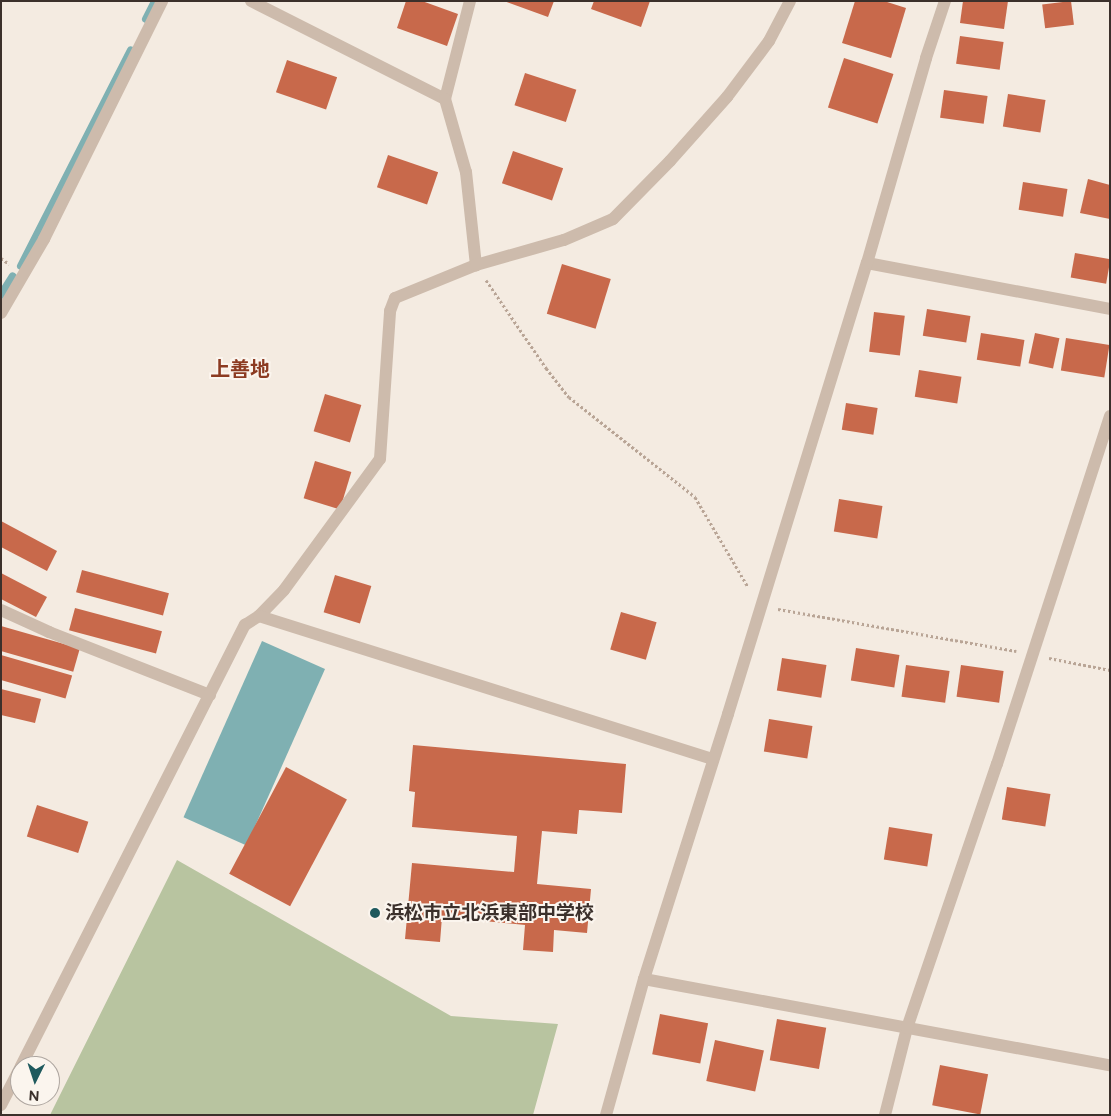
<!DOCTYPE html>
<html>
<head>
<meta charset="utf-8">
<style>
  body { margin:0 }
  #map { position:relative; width:1111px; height:1116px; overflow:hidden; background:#f4ebe1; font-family:Figtree,"Noto Sans JP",sans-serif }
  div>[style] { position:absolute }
  .green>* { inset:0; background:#b8c4a0 }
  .water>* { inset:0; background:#7fb0b2; transform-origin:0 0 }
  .stream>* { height:8px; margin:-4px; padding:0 4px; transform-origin:4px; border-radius:4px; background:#7fb0b2 }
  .building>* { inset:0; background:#c8694b; transform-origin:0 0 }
  .path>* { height:3px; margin-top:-1.5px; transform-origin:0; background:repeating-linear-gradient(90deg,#b9a596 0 2.5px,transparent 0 5px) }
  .street>* { height:12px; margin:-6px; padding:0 6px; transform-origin:6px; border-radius:6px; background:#cdbbac }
  .dots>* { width:14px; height:14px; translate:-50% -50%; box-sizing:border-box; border:2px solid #fbf5ee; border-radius:50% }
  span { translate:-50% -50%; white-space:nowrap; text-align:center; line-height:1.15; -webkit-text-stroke:4px #fbf5ee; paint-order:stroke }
  .poi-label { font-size:19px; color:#3b302b; font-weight:700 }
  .left { translate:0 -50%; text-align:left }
  .neighbourhood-label { font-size:20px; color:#8c3b22; font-weight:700 }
  .frame { position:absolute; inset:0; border:2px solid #3b302b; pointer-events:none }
  .north { position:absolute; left:10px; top:1056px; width:50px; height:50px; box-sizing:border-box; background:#fbf5ee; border:1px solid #aea6a0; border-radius:50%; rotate:184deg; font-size:14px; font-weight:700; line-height:20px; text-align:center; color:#3b302b }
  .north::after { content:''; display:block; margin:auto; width:18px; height:22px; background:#1f5a5e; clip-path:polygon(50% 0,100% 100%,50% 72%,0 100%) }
</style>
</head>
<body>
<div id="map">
  <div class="green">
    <div style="clip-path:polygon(177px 860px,451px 1016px,558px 1024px,533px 1115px,50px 1115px)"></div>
  </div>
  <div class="water">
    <div style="left:262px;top:641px;width:69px;height:193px;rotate:24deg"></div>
  </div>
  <div class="stream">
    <div style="left:146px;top:19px;width:20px;rotate:-63deg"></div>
    <div style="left:21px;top:266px;width:242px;rotate:-63deg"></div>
    <div style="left:1px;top:295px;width:22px;rotate:-58deg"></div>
  </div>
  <div class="building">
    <div style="clip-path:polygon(406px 1px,422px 1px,458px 14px,447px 46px,397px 28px)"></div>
    <div style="clip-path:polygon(504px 1px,554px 1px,548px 17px)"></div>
    <div style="clip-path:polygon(594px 1px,650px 1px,641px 27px,591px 9px)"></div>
    <div style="clip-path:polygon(855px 1px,884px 1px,906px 8px,891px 58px,842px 43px)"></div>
    <div style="clip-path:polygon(963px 1px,1008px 1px,1004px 29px,960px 23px)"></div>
    <div style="left:1071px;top:1px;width:24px;height:29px;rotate:83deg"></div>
    <div style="left:960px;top:36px;width:44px;height:28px;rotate:8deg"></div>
    <div style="left:844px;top:58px;width:52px;height:52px;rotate:18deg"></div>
    <div style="left:287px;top:60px;width:53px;height:34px;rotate:19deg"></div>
    <div style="left:525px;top:73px;width:54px;height:34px;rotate:18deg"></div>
    <div style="left:944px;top:90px;width:44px;height:28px;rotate:8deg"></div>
    <div style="left:1008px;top:94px;width:38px;height:33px;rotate:9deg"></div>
    <div style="left:513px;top:151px;width:53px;height:34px;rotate:19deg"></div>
    <div style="left:388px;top:155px;width:53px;height:34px;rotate:19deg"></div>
    <div style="clip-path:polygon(1088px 179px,1110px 185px,1110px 219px,1080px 213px)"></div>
    <div style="left:1023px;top:182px;width:45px;height:28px;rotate:9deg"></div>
    <div style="left:1075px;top:253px;width:36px;height:25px;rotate:10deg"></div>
    <div style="left:562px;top:264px;width:51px;height:52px;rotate:17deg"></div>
    <div style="left:927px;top:309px;width:44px;height:27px;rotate:9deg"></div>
    <div style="left:874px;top:312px;width:31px;height:40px;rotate:7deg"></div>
    <div style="left:981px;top:333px;width:44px;height:27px;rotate:9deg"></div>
    <div style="left:1035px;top:333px;width:25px;height:31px;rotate:12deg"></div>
    <div style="left:1066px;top:338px;width:44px;height:33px;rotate:9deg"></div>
    <div style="left:919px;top:370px;width:43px;height:27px;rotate:9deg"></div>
    <div style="left:325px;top:394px;width:38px;height:39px;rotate:17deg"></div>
    <div style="left:846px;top:403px;width:32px;height:27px;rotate:9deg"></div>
    <div style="left:315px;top:461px;width:38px;height:39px;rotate:17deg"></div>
    <div style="left:839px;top:499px;width:44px;height:33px;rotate:9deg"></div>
    <div style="clip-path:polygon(1px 521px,57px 551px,47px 571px,1px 547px)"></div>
    <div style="left:82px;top:570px;width:90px;height:23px;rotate:15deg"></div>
    <div style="clip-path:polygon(1px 573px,47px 597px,36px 617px,1px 599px)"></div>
    <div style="left:335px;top:575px;width:38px;height:39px;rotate:17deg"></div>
    <div style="left:75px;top:608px;width:90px;height:23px;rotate:15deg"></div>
    <div style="left:621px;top:612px;width:37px;height:39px;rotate:16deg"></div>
    <div style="left:1px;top:626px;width:82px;height:24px;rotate:16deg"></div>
    <div style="left:856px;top:648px;width:44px;height:33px;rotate:9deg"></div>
    <div style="left:1px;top:655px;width:74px;height:24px;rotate:16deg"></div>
    <div style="left:782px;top:658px;width:45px;height:33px;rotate:9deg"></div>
    <div style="left:906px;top:665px;width:44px;height:32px;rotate:8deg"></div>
    <div style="left:961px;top:665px;width:43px;height:32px;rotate:8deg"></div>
    <div style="clip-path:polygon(1px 689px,41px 699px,35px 723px,1px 715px)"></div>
    <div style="left:769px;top:719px;width:44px;height:33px;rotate:9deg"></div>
    <div style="clip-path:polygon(413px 745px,626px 764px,622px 813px,579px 810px,577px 834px,542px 831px,537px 884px,591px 889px,587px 933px,554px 930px,553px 952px,523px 950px,525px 925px,442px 917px,440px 942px,405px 939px,412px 863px,514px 872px,517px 836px,412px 827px,415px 792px,409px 791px)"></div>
    <div style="left:286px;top:767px;width:69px;height:121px;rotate:28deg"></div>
    <div style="left:1007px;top:787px;width:44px;height:33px;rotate:9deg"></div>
    <div style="left:37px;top:805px;width:54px;height:33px;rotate:18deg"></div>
    <div style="left:889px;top:827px;width:44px;height:33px;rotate:9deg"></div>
    <div style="left:660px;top:1014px;width:49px;height:41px;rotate:11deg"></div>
    <div style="left:777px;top:1019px;width:50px;height:42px;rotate:10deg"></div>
    <div style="left:715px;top:1040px;width:50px;height:42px;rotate:12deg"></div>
    <div style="left:940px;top:1065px;width:49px;height:41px;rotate:11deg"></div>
  </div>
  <div class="path">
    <div style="left:1px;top:258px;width:10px;rotate:37deg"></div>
    <div style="left:486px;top:280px;width:107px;rotate:55.7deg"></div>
    <div style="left:546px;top:368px;width:37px;rotate:52deg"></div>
    <div style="left:569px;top:397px;width:161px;rotate:38.4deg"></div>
    <div style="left:695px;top:497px;width:104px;rotate:59.5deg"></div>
    <div style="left:778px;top:609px;width:242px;rotate:10deg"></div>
    <div style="left:1049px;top:658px;width:62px;rotate:11.1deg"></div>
  </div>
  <div class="street">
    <div style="left:251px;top:1px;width:217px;rotate:26.8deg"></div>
    <div style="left:470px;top:1px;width:101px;rotate:104.3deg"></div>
    <div style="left:445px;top:99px;width:76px;rotate:74deg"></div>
    <div style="left:466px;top:172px;width:94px;rotate:83.9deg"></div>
    <div style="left:867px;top:263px;width:247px;rotate:10.7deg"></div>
    <div style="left:1px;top:313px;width:86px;rotate:-59.8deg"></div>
    <div style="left:44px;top:239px;width:266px;rotate:-63.6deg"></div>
    <div style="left:1px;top:610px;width:53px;rotate:24.6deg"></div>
    <div style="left:49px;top:632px;width:173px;rotate:21.4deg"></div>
    <div style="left:259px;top:616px;width:36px;rotate:-46deg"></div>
    <div style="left:284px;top:590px;width:162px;rotate:-53.8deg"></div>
    <div style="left:380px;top:459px;width:148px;rotate:-86.1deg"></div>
    <div style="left:390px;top:311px;width:14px;rotate:-69deg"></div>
    <div style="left:395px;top:298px;width:87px;rotate:-22.2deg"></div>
    <div style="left:476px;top:265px;width:91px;rotate:-15.9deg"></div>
    <div style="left:564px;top:240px;width:53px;rotate:-23.2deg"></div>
    <div style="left:613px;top:219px;width:81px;rotate:-45.5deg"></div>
    <div style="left:670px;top:161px;width:86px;rotate:-48.3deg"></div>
    <div style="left:727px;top:97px;width:70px;rotate:-53.1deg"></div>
    <div style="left:769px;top:41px;width:45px;rotate:-62.3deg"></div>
    <div style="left:644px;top:979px;width:474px;rotate:10.5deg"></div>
    <div style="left:21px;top:1066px;width:495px;rotate:-63.1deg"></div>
    <div style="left:245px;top:625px;width:17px;rotate:-33deg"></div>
    <div style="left:259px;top:616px;width:476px;rotate:17.5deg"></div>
    <div style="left:1px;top:1105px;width:42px;rotate:-62.8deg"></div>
    <div style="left:606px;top:1115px;width:141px;rotate:-74.4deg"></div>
    <div style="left:644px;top:979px;width:278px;rotate:-72.4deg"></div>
    <div style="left:728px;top:714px;width:472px;rotate:-72.9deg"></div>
    <div style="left:867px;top:263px;width:213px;rotate:-73.9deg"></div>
    <div style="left:926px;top:58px;width:60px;rotate:-71.6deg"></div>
    <div style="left:885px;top:1115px;width:90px;rotate:-75.8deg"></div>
    <div style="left:907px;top:1028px;width:279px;rotate:-71.2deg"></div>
    <div style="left:997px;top:764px;width:366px;rotate:-72deg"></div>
  </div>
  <div class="dots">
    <div style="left:375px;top:913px;background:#1f5a5e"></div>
  </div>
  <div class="poi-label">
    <span class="left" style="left:385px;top:913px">浜松市立北浜東部中学校</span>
  </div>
  <div class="neighbourhood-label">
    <span style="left:240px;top:369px">上善地</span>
  </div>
  <div class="frame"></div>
  <div class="north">N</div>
</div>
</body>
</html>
